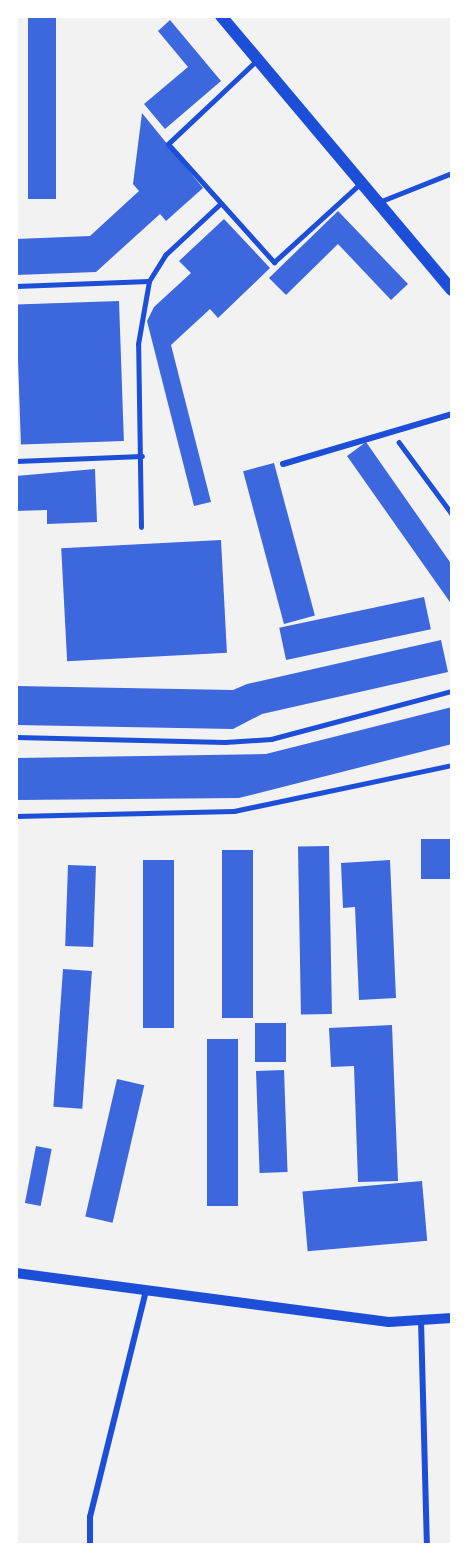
<!DOCTYPE html>
<html>
<head>
<meta charset="utf-8">
<style>
  body { margin:0 }
  #map { position:relative; width:468px; height:1561px; overflow:hidden; background:#f2f2f2; font-family:Raleway,sans-serif }
  div>[style] { position:absolute }
  .building>* { inset:0; background:#3d67dc; transform-origin:0 0 }
  .service>* { height:4.5px; margin:-2.25px; padding:0 2.25px; transform-origin:2.25px; border-radius:2.25px; background:#1d4ed8 }
  .pedestrian>* { height:5px; margin:-2.5px; padding:0 2.5px; transform-origin:2.5px; border-radius:2.5px; background:#1d4ed8 }
  .minor>* { height:6px; margin:-3px; padding:0 3px; transform-origin:3px; border-radius:3px; background:#1d4ed8 }
  .tertiary>* { height:10px; margin:-5px; padding:0 5px; transform-origin:5px; border-radius:5px; background:#1d4ed8 }
  .secondary>* { height:12px; margin:-6px; padding:0 6px; transform-origin:6px; border-radius:6px; background:#1d4ed8 }
  span { translate:-50% -50%; white-space:nowrap; text-align:center; line-height:1.15; -webkit-text-stroke:4.5px #fff; paint-order:stroke }
  .frame { position:absolute; inset:0; border:18px solid #fff; pointer-events:none }
</style>
</head>
<body>
<div id="map">
  <div class="building">
    <div style="left:28px;top:16px;width:28px;height:183px"></div>
    <div style="clip-path:polygon(170px 20px,221px 81px,165px 129px,144px 104px,188px 67px,158px 31px)"></div>
    <div style="clip-path:polygon(142px 113px,203px 188px,166px 221px,160px 214px,96px 272px,16px 275px,16px 239px,90px 236px,139px 191px,133px 184px)"></div>
    <div style="clip-path:polygon(338px 211px,408px 284px,391px 300px,338px 244px,286px 295px,269px 278px)"></div>
    <div style="clip-path:polygon(224px 219px,270px 268px,218px 318px,210px 309px,171px 345px,211px 502px,194px 506px,147px 321px,154px 307px,191px 273px,179px 261px)"></div>
    <div style="left:119px;top:301px;width:140px;height:103px;rotate:88deg"></div>
    <div style="clip-path:polygon(366px 442px,452px 565px,452px 605px,347px 456px)"></div>
    <div style="left:274px;top:463px;width:158px;height:32px;rotate:75deg"></div>
    <div style="clip-path:polygon(95px 469px,97px 522px,47px 524px,47px 510px,16px 511px,16px 476px)"></div>
    <div style="left:221px;top:540px;width:113px;height:160px;rotate:87deg"></div>
    <div style="left:424px;top:597px;width:33px;height:148px;rotate:78deg"></div>
    <div style="clip-path:polygon(441px 640px,448px 672px,262px 714px,233px 729px,16px 725px,16px 686px,233px 690px,247px 684px)"></div>
    <div style="clip-path:polygon(452px 707px,452px 744px,239px 798px,16px 800px,16px 758px,266px 754px)"></div>
    <div style="left:452px;top:839px;width:40px;height:31px;rotate:90deg"></div>
    <div style="left:329px;top:846px;width:168px;height:31px;rotate:89deg"></div>
    <div style="left:222px;top:850px;width:31px;height:168px"></div>
    <div style="left:143px;top:860px;width:31px;height:168px"></div>
    <div style="clip-path:polygon(390px 860px,396px 998px,359px 1000px,355px 907px,343px 908px,341px 863px)"></div>
    <div style="left:68px;top:865px;width:28px;height:81px;rotate:2deg"></div>
    <div style="left:63px;top:969px;width:29px;height:138px;rotate:4deg"></div>
    <div style="left:255px;top:1023px;width:31px;height:39px"></div>
    <div style="clip-path:polygon(392px 1025px,398px 1181px,358px 1182px,354px 1066px,331px 1067px,329px 1028px)"></div>
    <div style="left:207px;top:1039px;width:31px;height:167px"></div>
    <div style="left:284px;top:1070px;width:102px;height:28px;rotate:88deg"></div>
    <div style="left:117px;top:1079px;width:28px;height:141px;rotate:13deg"></div>
    <div style="left:36px;top:1146px;width:16px;height:58px;rotate:11deg"></div>
    <div style="left:422px;top:1181px;width:60px;height:120px;rotate:85deg"></div>
  </div>
  <div class="service">
    <div style="left:379px;top:202px;width:79px;rotate:-21.7deg"></div>
    <div style="left:399px;top:442px;width:89px;rotate:53.6deg"></div>
    <div style="left:16px;top:816px;width:218px;rotate:-1.3deg"></div>
    <div style="left:234px;top:811px;width:223px;rotate:-11.9deg"></div>
  </div>
  <div class="pedestrian">
    <div style="left:257px;top:60px;width:122px;rotate:136.7deg"></div>
    <div style="left:168px;top:144px;width:159px;rotate:48.1deg"></div>
    <div style="left:274px;top:262px;width:119px;rotate:-42.3deg"></div>
    <div style="left:16px;top:286px;width:133px;rotate:-2.2deg"></div>
    <div style="left:16px;top:461px;width:126px;rotate:-2.3deg"></div>
    <div style="left:141px;top:527px;width:183px;rotate:-90.9deg"></div>
    <div style="left:138px;top:344px;width:64px;rotate:-80.1deg"></div>
    <div style="left:149px;top:281px;width:31px;rotate:-58deg"></div>
    <div style="left:165px;top:255px;width:76px;rotate:-42.9deg"></div>
    <div style="left:16px;top:737px;width:209px;rotate:1.4deg"></div>
    <div style="left:225px;top:742px;width:46px;rotate:-3.7deg"></div>
    <div style="left:271px;top:739px;width:187px;rotate:-14.9deg"></div>
  </div>
  <div class="minor">
    <div style="left:283px;top:464px;width:176px;rotate:-16.5deg"></div>
    <div style="left:421px;top:1320px;width:224px;rotate:88.5deg"></div>
    <div style="left:90px;top:1544px;width:27px;rotate:-90deg"></div>
    <div style="left:90px;top:1517px;width:233px;rotate:-76.1deg"></div>
  </div>
  <div class="tertiary">
    <div style="left:16px;top:1273px;width:376px;rotate:7.5deg"></div>
    <div style="left:389px;top:1322px;width:63px;rotate:-3.6deg"></div>
  </div>
  <div class="secondary">
    <div style="left:221px;top:16px;width:358px;rotate:49.9deg"></div>
  </div>
  <div class="frame"></div>
</div>
</body>
</html>
